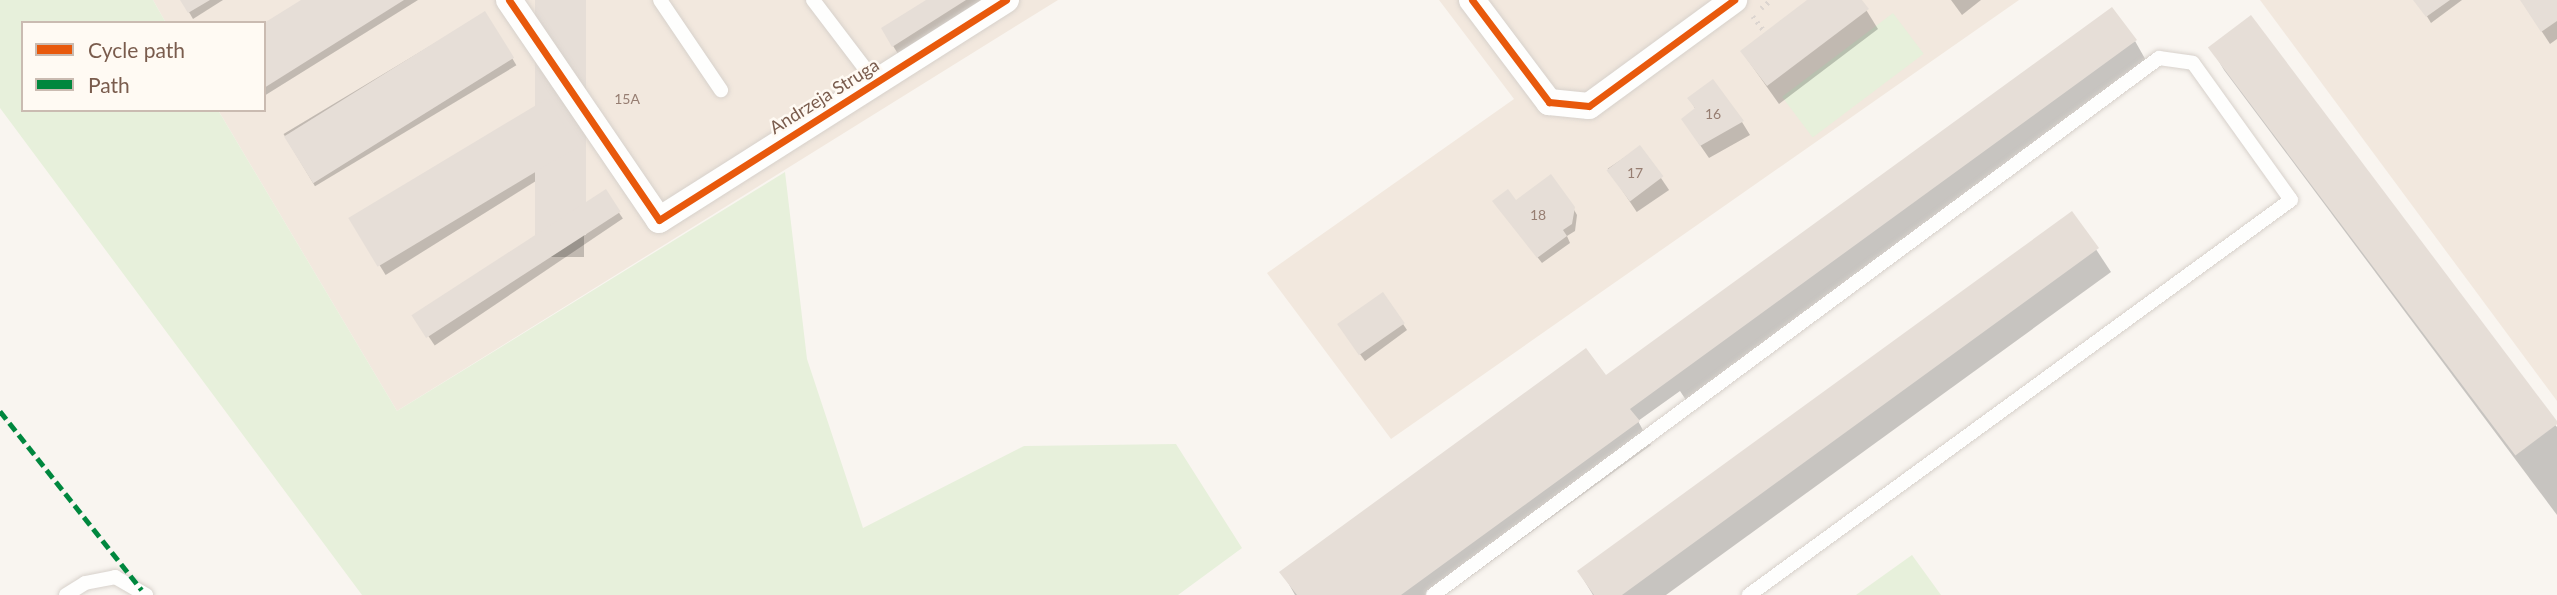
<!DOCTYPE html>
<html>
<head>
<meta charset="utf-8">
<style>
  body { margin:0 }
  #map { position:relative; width:2557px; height:595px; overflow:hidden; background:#f9f5f0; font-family:Lato,sans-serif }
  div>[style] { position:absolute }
  .residential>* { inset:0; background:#f2e8de }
  .green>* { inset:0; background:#e7f0db; transform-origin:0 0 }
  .shadow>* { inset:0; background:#0003; transform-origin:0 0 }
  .building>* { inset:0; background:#e6ded7; transform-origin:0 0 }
  .path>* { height:4.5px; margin-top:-2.25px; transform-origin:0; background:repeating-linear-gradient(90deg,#dcd5d0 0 2px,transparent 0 7px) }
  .roads { filter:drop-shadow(0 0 2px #d7d1cb) drop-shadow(0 0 2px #d7d1cb) }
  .lane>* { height:14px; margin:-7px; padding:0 7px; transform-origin:7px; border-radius:7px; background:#fefefd }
  .street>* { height:26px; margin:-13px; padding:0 13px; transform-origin:13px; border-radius:13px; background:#fefefd }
  .quiet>* { height:5px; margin-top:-2.5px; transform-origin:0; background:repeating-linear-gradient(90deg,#00873e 0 10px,transparent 0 15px) }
  .cycleway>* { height:7px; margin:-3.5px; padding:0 3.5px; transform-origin:3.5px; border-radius:3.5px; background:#e8590c }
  span { translate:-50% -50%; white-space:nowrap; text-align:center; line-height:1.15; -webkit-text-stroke:5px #fffaf3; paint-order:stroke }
  .number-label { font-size:14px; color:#977e72 }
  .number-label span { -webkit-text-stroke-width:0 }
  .street-label { font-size:18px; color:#7a5c4d }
  .legend { position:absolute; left:21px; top:21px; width:245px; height:91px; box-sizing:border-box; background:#fffaf3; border:2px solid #cabbb1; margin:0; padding:9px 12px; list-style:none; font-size:21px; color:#7a5c4d }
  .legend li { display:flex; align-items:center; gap:14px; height:35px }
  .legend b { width:35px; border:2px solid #cabbb1 }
</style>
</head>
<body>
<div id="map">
  <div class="residential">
    <div style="clip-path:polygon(153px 0,1058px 0,397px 411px,218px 110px,264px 110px,264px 23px,166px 23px)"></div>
    <div style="clip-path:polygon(1439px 0,2019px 0,1391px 439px,1267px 273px,1514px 99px)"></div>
    <div style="clip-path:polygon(2260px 0,2557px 0,2557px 401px)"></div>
  </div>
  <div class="green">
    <div style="clip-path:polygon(0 0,153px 0,166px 23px,23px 23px,23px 110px,218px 110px,397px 411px,785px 172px,807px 359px,863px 528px,1024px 446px,1176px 444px,1242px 548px,1178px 595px,362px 595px,0 108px)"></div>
    <div style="left:1893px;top:13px;width:51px;height:139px;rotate:53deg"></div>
    <div style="clip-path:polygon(1912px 555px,1941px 595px,1856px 595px)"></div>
  </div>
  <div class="shadow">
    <div style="clip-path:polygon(182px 0,223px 0,193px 19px)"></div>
    <div style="clip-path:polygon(304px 0,418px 0,264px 96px,264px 25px)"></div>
    <div style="left:536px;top:0;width:48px;height:257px"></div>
    <div style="clip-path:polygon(929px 0,1007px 0,904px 64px,883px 29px)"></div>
    <div style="clip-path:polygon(1810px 0,1860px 0,1878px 29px,1779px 104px,1742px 52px)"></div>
    <div style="clip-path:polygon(1951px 0,1981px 0,1962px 15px)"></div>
    <div style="clip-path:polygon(2417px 0,2462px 0,2431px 23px)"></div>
    <div style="clip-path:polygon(2521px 0,2557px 0,2557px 39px,2550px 44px)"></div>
    <div style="left:485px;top:13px;width:61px;height:235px;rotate:59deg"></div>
    <div style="clip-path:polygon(2135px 41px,2148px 64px,1686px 400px,1680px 391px,1638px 421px,1651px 445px,1445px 595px,1295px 595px,1282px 572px,1605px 378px)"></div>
    <div style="clip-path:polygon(2211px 48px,2557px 427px,2557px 515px,2224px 70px)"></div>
    <div style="clip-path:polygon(1689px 98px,1742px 122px,1750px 135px,1709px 158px,1691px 132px,1696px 110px)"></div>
    <div style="left:547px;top:101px;width:62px;height:229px;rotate:58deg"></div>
    <div style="left:1640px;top:147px;width:52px;height:39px;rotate:56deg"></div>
    <div style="left:605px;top:192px;width:32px;height:227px;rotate:56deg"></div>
    <div style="clip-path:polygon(1516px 203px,1573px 208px,1577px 215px,1575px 231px,1567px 236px,1570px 243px,1542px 263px,1498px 207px)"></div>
    <div style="clip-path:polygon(2072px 213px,2111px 272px,1666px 595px,1593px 595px,1579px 572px)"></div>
    <div style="clip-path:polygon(1403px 324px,1407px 330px,1365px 361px,1344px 332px)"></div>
  </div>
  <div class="building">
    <div style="clip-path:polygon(180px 0,210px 0,188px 13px)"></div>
    <div style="clip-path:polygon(301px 0,404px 0,264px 88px,264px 23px)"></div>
    <div style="left:535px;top:0;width:51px;height:235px"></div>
    <div style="clip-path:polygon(926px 0,966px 0,892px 47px,881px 28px)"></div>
    <div style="clip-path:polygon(1807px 0,1862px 0,1869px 9px,1767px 86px,1740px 51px)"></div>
    <div style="clip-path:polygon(2413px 0,2450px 0,2426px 17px)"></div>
    <div style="clip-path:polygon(2520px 0,2557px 0,2557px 21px,2541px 32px)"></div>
    <div style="clip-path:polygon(2112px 7px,2137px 40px,1630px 409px,1640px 421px,1401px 595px,1297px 595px,1279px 572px,1586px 348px,1606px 375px)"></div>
    <div style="left:485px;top:11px;width:55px;height:237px;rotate:58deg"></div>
    <div style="left:2251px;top:15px;width:511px;height:54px;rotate:53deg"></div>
    <div style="clip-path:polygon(1713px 79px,1744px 121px,1700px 146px,1681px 119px,1695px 108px,1687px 98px)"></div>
    <div style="left:548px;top:98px;width:57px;height:233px;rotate:59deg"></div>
    <div style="left:1640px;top:145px;width:39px;height:42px;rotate:53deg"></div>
    <div style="clip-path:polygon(1551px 174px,1575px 207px,1572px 224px,1563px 230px,1567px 236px,1537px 258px,1492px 201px,1508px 189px,1516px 200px)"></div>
    <div style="left:606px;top:189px;width:27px;height:232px;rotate:57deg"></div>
    <div style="clip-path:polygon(2072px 211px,2099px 248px,1622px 595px,1594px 595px,1577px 571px)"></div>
    <div style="left:1383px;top:292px;width:38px;height:56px;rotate:55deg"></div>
  </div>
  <div class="path">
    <div style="left:1761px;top:8px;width:13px;rotate:-39deg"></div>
    <div style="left:1753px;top:16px;width:20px;rotate:53deg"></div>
  </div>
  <div class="roads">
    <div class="lane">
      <div style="left:660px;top:0;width:109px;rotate:55.9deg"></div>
      <div style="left:813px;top:0;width:104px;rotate:52.8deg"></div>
      <div style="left:66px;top:595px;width:22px;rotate:-32deg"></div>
      <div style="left:85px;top:583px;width:31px;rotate:-11deg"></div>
      <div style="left:115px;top:577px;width:36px;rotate:30deg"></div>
      <div style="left:1433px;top:595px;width:903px;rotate:-36.49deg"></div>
      <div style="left:2159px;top:58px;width:34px;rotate:8deg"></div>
      <div style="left:2193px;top:63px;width:168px;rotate:54.4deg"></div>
      <div style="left:2291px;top:200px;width:671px;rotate:143.92deg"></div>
    </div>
    <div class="street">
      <div style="left:509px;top:0;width:266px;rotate:55.7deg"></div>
      <div style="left:659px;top:220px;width:411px;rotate:-32.4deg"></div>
      <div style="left:1472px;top:0;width:128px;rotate:53deg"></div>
      <div style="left:1549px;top:102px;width:40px;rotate:5.7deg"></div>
      <div style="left:1589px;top:106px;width:180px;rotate:-36.2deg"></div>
    </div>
  </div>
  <div class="quiet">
    <div style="left:0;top:411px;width:228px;rotate:51.6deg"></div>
  </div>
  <div class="cycleway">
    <div style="left:509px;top:0;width:266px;rotate:55.7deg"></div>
    <div style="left:659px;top:220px;width:411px;rotate:-32.4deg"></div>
    <div style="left:1472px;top:0;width:128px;rotate:53deg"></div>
    <div style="left:1549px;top:102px;width:40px;rotate:5.7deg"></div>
    <div style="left:1589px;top:106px;width:180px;rotate:-36.2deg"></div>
  </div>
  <div class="number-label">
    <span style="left:627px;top:99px">15A</span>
    <span style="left:1713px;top:114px">16</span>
    <span style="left:1635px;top:173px">17</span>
    <span style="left:1538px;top:215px">18</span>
  </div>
  <div class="street-label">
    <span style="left:824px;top:96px;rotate:-32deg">Andrzeja Struga</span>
  </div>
  <ul class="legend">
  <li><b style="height:9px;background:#e8590c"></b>Cycle path</li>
  <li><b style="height:9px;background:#00873e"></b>Path</li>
  </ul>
</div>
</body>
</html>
